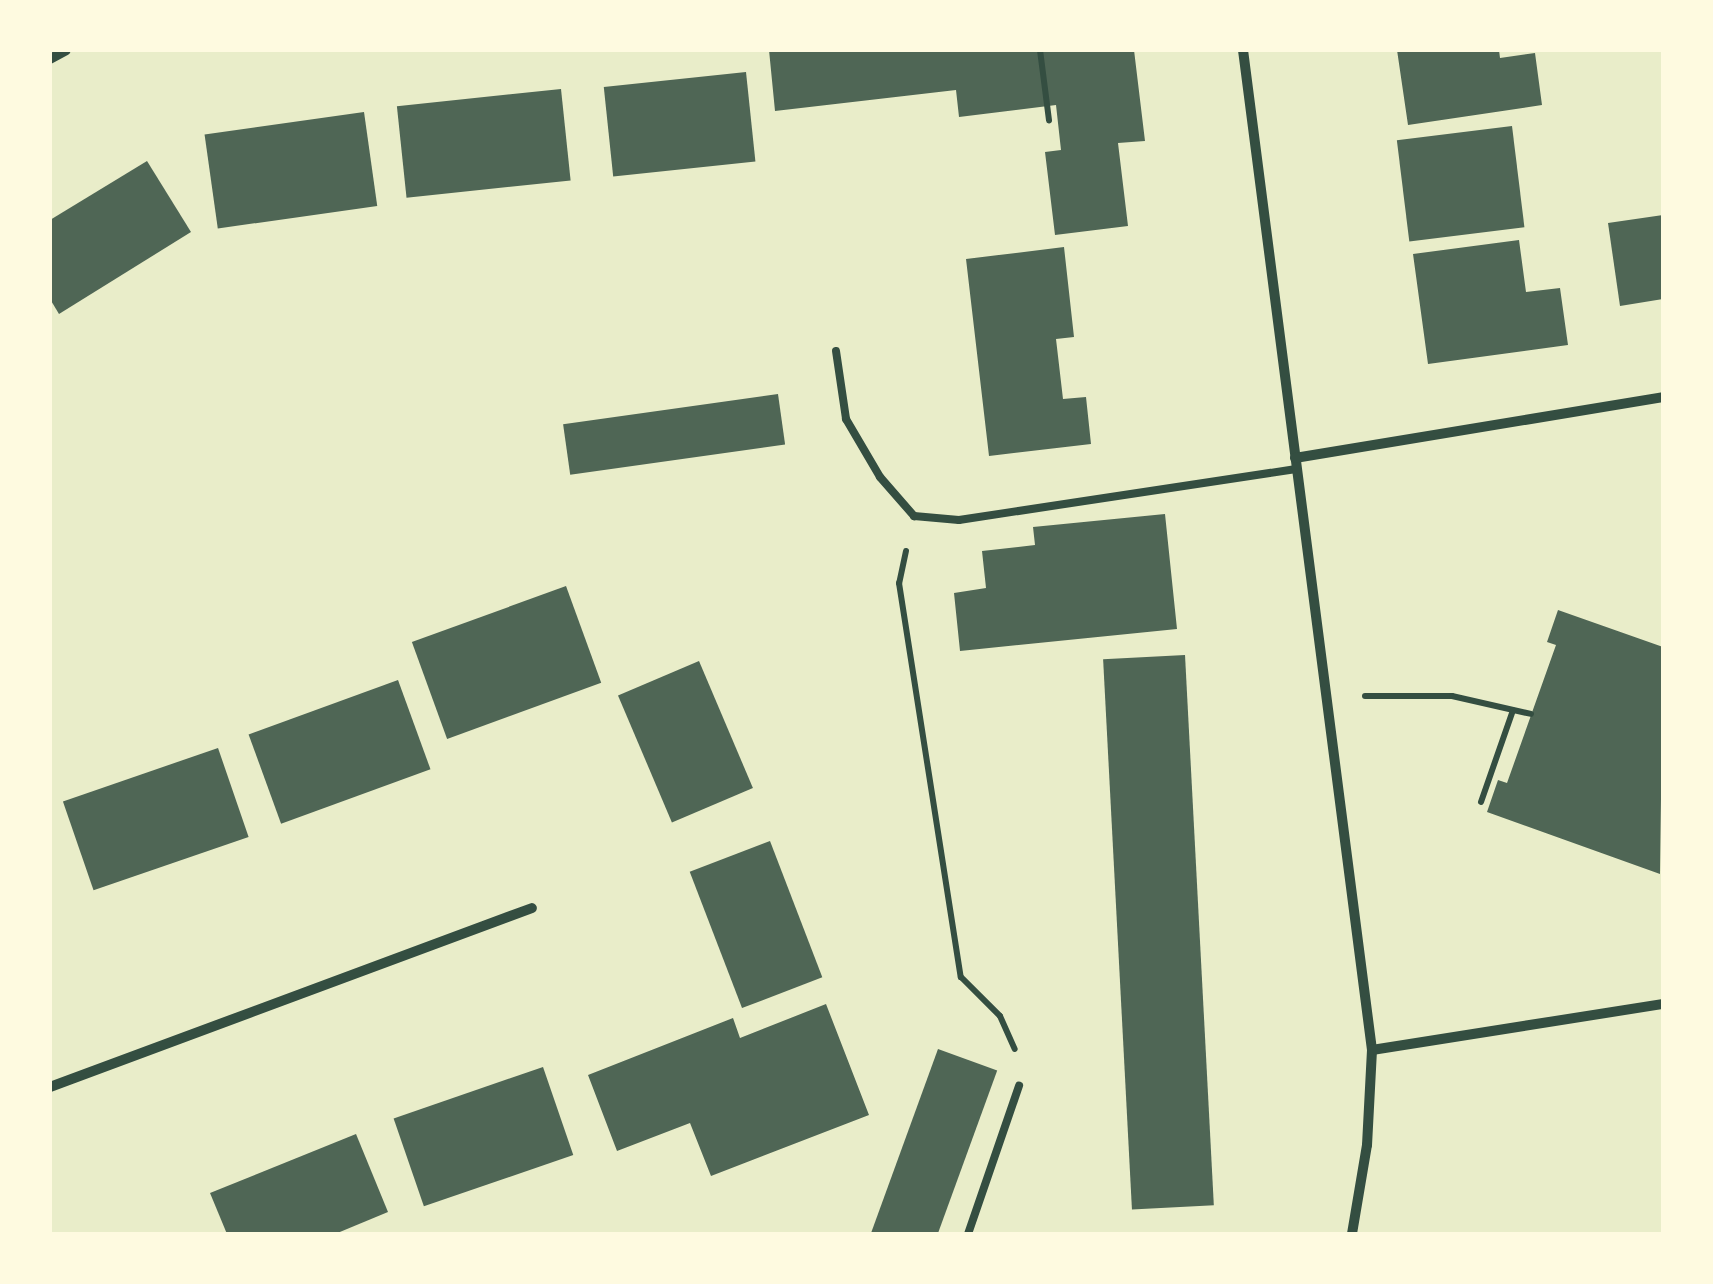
<!DOCTYPE html>
<html>
<head>
<meta charset="utf-8">
<style>
  body { margin:0 }
  #map { position:relative; width:1713px; height:1284px; overflow:hidden; background:#e9edc9; font-family:Lora,serif }
  div>[style] { position:absolute }
  .building>* { inset:0; background:#4f6655; transform-origin:0 0 }
  .path>* { height:6px; margin:-3px; padding:0 3px; transform-origin:3px; border-radius:3px; background:#344e41 }
  .service>* { height:8px; margin:-4px; padding:0 4px; transform-origin:4px; border-radius:4px; background:#344e41 }
  .minor>* { height:10px; margin:-5px; padding:0 5px; transform-origin:5px; border-radius:5px; background:#344e41 }
  span { translate:-50% -50%; white-space:nowrap; text-align:center; line-height:1.15; -webkit-text-stroke:8px #fefae0; paint-order:stroke }
  .frame { position:absolute; inset:0; border:52px solid #fefae0; pointer-events:none }
</style>
</head>
<body>
<div id="map">
  <div class="building">
    <div style="clip-path:polygon(769px 50px,1134px 50px,1145px 141px,1118px 143px,1128px 226px,1055px 235px,1045px 152px,1061px 150px,1056px 105px,959px 117px,956px 90px,775px 111px)"></div>
    <div style="clip-path:polygon(1397px 50px,1499px 50px,1500px 58px,1535px 53px,1542px 105px,1408px 125px)"></div>
    <div style="left:746px;top:72px;width:90px;height:143px;rotate:84deg"></div>
    <div style="left:561px;top:89px;width:92px;height:165px;rotate:84deg"></div>
    <div style="left:364px;top:112px;width:95px;height:161px;rotate:82deg"></div>
    <div style="left:1512px;top:126px;width:102px;height:116px;rotate:83deg"></div>
    <div style="clip-path:polygon(147px 161px,191px 232px,59px 314px,50px 299px,50px 220px)"></div>
    <div style="clip-path:polygon(1663px 215px,1663px 299px,1620px 306px,1608px 223px)"></div>
    <div style="clip-path:polygon(1519px 240px,1526px 292px,1560px 288px,1568px 345px,1428px 364px,1413px 254px)"></div>
    <div style="clip-path:polygon(1064px 247px,1074px 337px,1056px 339px,1063px 399px,1086px 397px,1091px 444px,989px 456px,966px 259px)"></div>
    <div style="left:778px;top:394px;width:51px;height:217px;rotate:82deg"></div>
    <div style="clip-path:polygon(1165px 514px,1177px 629px,960px 651px,954px 593px,986px 588px,982px 551px,1035px 545px,1033px 527px)"></div>
    <div style="left:566px;top:586px;width:103px;height:164px;rotate:70deg"></div>
    <div style="clip-path:polygon(1558px 610px,1663px 647px,1660px 874px,1487px 812px,1498px 780px,1507px 783px,1556px 645px,1547px 642px)"></div>
    <div style="left:1185px;top:655px;width:551px;height:82px;rotate:87deg"></div>
    <div style="left:699px;top:661px;width:138px;height:88px;rotate:67deg"></div>
    <div style="left:398px;top:680px;width:95px;height:159px;rotate:70deg"></div>
    <div style="left:218px;top:748px;width:94px;height:164px;rotate:71deg"></div>
    <div style="left:770px;top:841px;width:146px;height:86px;rotate:69deg"></div>
    <div style="clip-path:polygon(826px 1004px,869px 1115px,711px 1176px,690px 1123px,617px 1151px,588px 1075px,733px 1018px,740px 1038px)"></div>
    <div style="left:938px;top:1049px;width:63px;height:196px;rotate:20deg"></div>
    <div style="left:543px;top:1067px;width:93px;height:158px;rotate:71deg"></div>
    <div style="clip-path:polygon(356px 1134px,388px 1212px,335px 1234px,227px 1234px,210px 1193px)"></div>
  </div>
  <div class="path">
    <div style="left:1040px;top:50px;width:71px;rotate:82.7deg"></div>
    <div style="left:906px;top:551px;width:33px;rotate:102deg"></div>
    <div style="left:899px;top:583px;width:399px;rotate:81.1deg"></div>
    <div style="left:961px;top:977px;width:55px;rotate:45deg"></div>
    <div style="left:1000px;top:1016px;width:36px;rotate:66deg"></div>
    <div style="left:1365px;top:696px;width:87px"></div>
    <div style="left:1452px;top:696px;width:81px;rotate:12.8deg"></div>
    <div style="left:1481px;top:802px;width:97px;rotate:-70.8deg"></div>
  </div>
  <div class="service">
    <div style="left:836px;top:351px;width:69px;rotate:81.6deg"></div>
    <div style="left:846px;top:419px;width:67px;rotate:59.6deg"></div>
    <div style="left:880px;top:477px;width:52px;rotate:48.9deg"></div>
    <div style="left:914px;top:516px;width:45px;rotate:5.1deg"></div>
    <div style="left:959px;top:520px;width:341px;rotate:-8.6deg"></div>
    <div style="left:968px;top:1234px;width:157px;rotate:-71deg"></div>
  </div>
  <div class="minor">
    <div style="left:1243px;top:50px;width:1008px;rotate:82.65deg"></div>
    <div style="left:1372px;top:1050px;width:95px;rotate:93deg"></div>
    <div style="left:1367px;top:1145px;width:90px;rotate:99.6deg"></div>
    <div style="left:50px;top:59px;width:18px;rotate:-29deg"></div>
    <div style="left:1295px;top:458px;width:373px;rotate:-9.4deg"></div>
    <div style="left:1372px;top:1050px;width:295px;rotate:-9deg"></div>
    <div style="left:50px;top:1087px;width:514px;rotate:-20.37deg"></div>
  </div>
  <div class="frame"></div>
</div>
</body>
</html>
